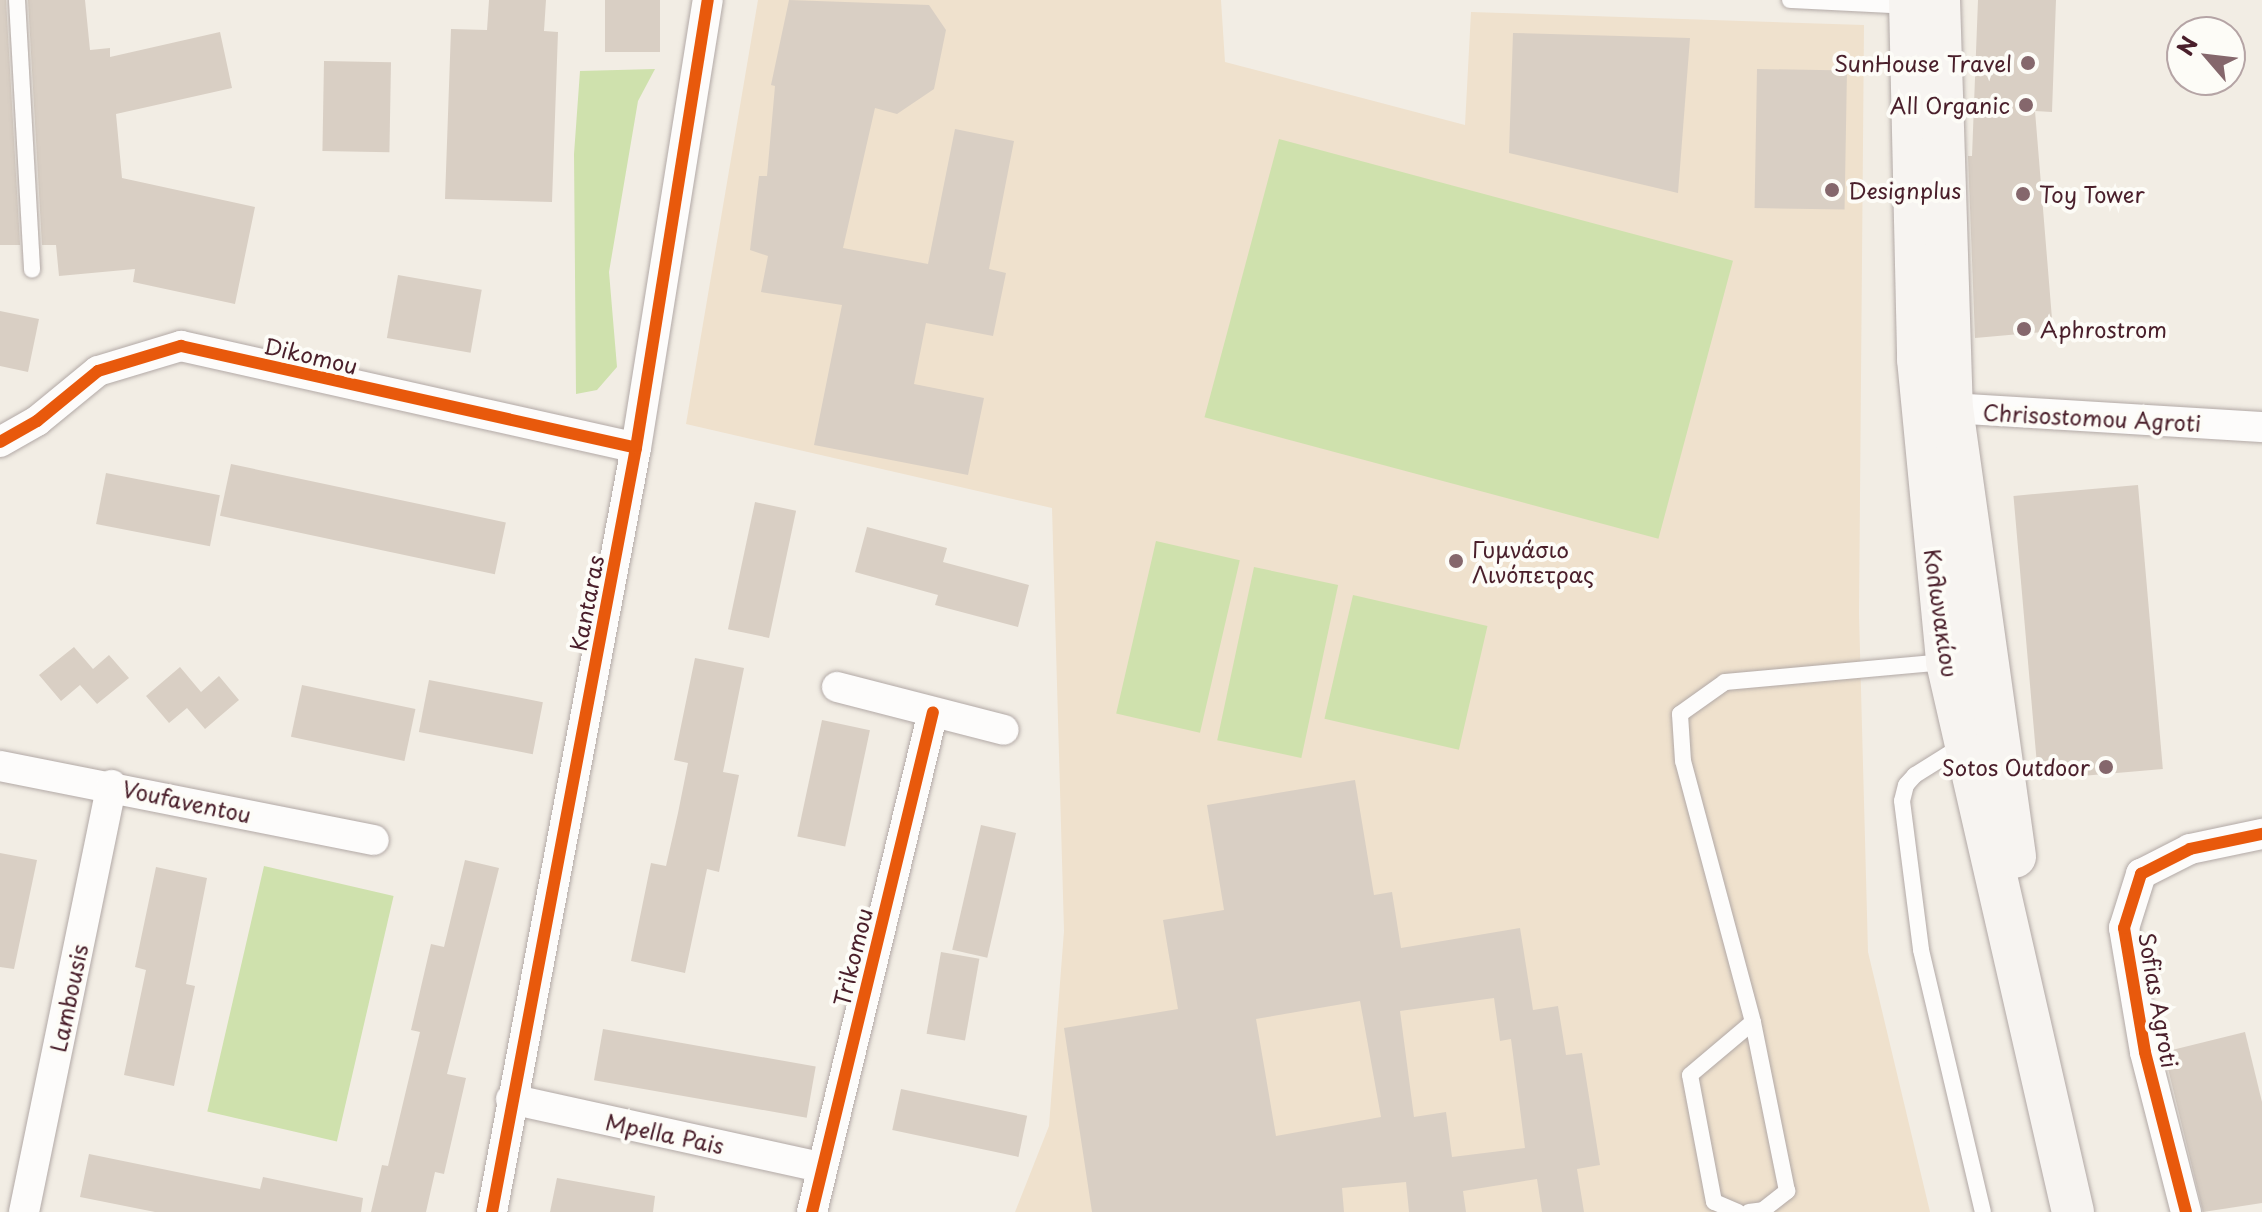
<!DOCTYPE html>
<html>
<head>
<meta charset="utf-8">
<style>
  body { margin:0 }
  #map { position:relative; width:2262px; height:1212px; overflow:hidden; background:#f2ede4; font-family:"Playpen Sans",sans-serif }
  div>[style] { position:absolute }
  .built>* { inset:0; background:#efe1cd }
  .green>* { inset:0; background:#cfe1ad; transform-origin:0 0 }
  .building>* { inset:0; background:#d9cfc4; transform-origin:0 0 }
  .roads { filter:drop-shadow(0 0 2px #b2a9a6) drop-shadow(0 0 2px #b2a9a6) }
  .lane>* { height:16px; margin:-8px; padding:0 8px; transform-origin:8px; border-radius:8px; background:#fdfcfb }
  .street>* { height:30px; margin:-15px; padding:0 15px; transform-origin:15px; border-radius:15px; background:#fdfcfb }
  .secondary>* { height:42px; margin:-21px; padding:0 21px; transform-origin:21px; border-radius:21px; background:#f7f4f1 }
  .cycleway>* { height:12px; margin:-6px; padding:0 6px; transform-origin:6px; border-radius:6px; background:#e8590c }
  .dots>* { width:22px; height:22px; translate:-50% -50%; box-sizing:border-box; border:4px solid #fdfcf7; border-radius:50% }
  span { translate:-50% -50%; white-space:nowrap; text-align:center; line-height:1.15; -webkit-text-stroke:8px #fdfcf7; paint-order:stroke }
  .poi-label { font-size:22px; color:#4a1f2b }
  .right { translate:-100% -50%; text-align:right }
  .left { translate:0 -50%; text-align:left }
  .street-label { font-size:22px; color:#4a1f2b }
  .north { position:absolute; left:2166px; top:16px; width:80px; height:80px; box-sizing:border-box; background:#fdfcf7; border:2px solid #b5a4a5; border-radius:50%; rotate:298deg; font-size:22px; font-weight:700; line-height:32px; text-align:center; color:#4a1f2b }
  .north::after { content:''; display:block; margin:auto; width:28px; height:36px; background:#85676c; clip-path:polygon(50% 0,100% 100%,50% 72%,0 100%) }
</style>
</head>
<body>
<div id="map">
  <div class="built">
    <div style="clip-path:polygon(758px 0,1221px 0,1225px 62px,1465px 125px,1471px 12px,1864px 25px,1859px 614px,1868px 952px,1930px 1212px,1015px 1212px,1049px 1126px,1064px 931px,1052px 508px,686px 424px)"></div>
  </div>
  <div class="green">
    <div style="clip-path:polygon(655px 69px,638px 101px,609px 272px,617px 367px,597px 390px,576px 394px,574px 154px,580px 71px)"></div>
    <div style="left:1279px;top:139px;width:470px;height:288px;rotate:15deg"></div>
    <div style="left:1156px;top:541px;width:86px;height:177px;rotate:13deg"></div>
    <div style="left:1254px;top:567px;width:86px;height:177px;rotate:12deg"></div>
    <div style="left:1353px;top:595px;width:138px;height:127px;rotate:13deg"></div>
    <div style="left:264px;top:866px;width:133px;height:252px;rotate:13deg"></div>
  </div>
  <div class="building">
    <div style="clip-path:polygon(0 0,6px 0,20px 245px,0 245px)"></div>
    <div style="clip-path:polygon(28px 0,85px 0,90px 50px,110px 48px,110px 57px,220px 32px,232px 88px,116px 114px,122px 178px,255px 207px,235px 304px,133px 282px,135px 269px,59px 276px,56px 245px,42px 245px)"></div>
    <div style="clip-path:polygon(489px 0,546px 0,544px 31px,558px 32px,552px 202px,445px 199px,451px 29px,487px 30px)"></div>
    <div style="left:605px;top:0;width:55px;height:52px"></div>
    <div style="clip-path:polygon(789px 0,929px 5px,946px 30px,934px 89px,897px 114px,875px 108px,843px 248px,928px 264px,955px 129px,1014px 141px,989px 269px,1006px 273px,993px 336px,926px 323px,914px 384px,984px 398px,968px 475px,814px 445px,842px 305px,761px 292px,768px 256px,750px 250px,759px 176px,767px 176px,775px 86px,771px 85px)"></div>
    <div style="clip-path:polygon(1978px 0,2056px 0,2052px 112px,2035px 111px,2053px 331px,1975px 338px,1968px 156px,1972px 156px)"></div>
    <div style="clip-path:polygon(1513px 33px,1690px 38px,1678px 193px,1509px 153px)"></div>
    <div style="left:324px;top:61px;width:67px;height:90px;rotate:1deg"></div>
    <div style="left:1757px;top:69px;width:90px;height:139px;rotate:1deg"></div>
    <div style="left:398px;top:275px;width:85px;height:64px;rotate:10deg"></div>
    <div style="clip-path:polygon(0 311px,39px 319px,28px 372px,0 366px)"></div>
    <div style="left:231px;top:464px;width:281px;height:53px;rotate:12deg"></div>
    <div style="left:106px;top:473px;width:116px;height:52px;rotate:11deg"></div>
    <div style="left:2138px;top:485px;width:285px;height:125px;rotate:85deg"></div>
    <div style="left:755px;top:502px;width:42px;height:130px;rotate:12deg"></div>
    <div style="clip-path:polygon(867px 527px,947px 548px,943px 562px,1029px 585px,1018px 627px,935px 605px,938px 595px,855px 572px)"></div>
    <div style="clip-path:polygon(74px 647px,93px 669px,109px 655px,129px 678px,97px 704px,80px 685px,61px 701px,39px 675px)"></div>
    <div style="clip-path:polygon(695px 658px,744px 668px,723px 772px,739px 775px,719px 872px,707px 869px,685px 973px,631px 961px,651px 863px,666px 866px,678px 813px,688px 763px,674px 760px)"></div>
    <div style="clip-path:polygon(180px 667px,201px 692px,219px 676px,239px 700px,205px 729px,187px 708px,169px 723px,146px 696px)"></div>
    <div style="left:429px;top:680px;width:116px;height:53px;rotate:11deg"></div>
    <div style="left:302px;top:685px;width:116px;height:53px;rotate:12deg"></div>
    <div style="left:822px;top:720px;width:49px;height:119px;rotate:12deg"></div>
    <div style="clip-path:polygon(evenodd,1355px 780px,1374px 895px,1392px 892px,1401px 948px,1520px 928px,1533px 1010px,1558px 1006px,1566px 1055px,1582px 1053px,1600px 1165px,1577px 1169px,1584px 1212px,1542px 1212px,1537px 1179px,1463px 1191px,1466px 1212px,1409px 1212px,1406px 1182px,1342px 1188px,1344px 1212px,1092px 1212px,1064px 1028px,1178px 1009px,1163px 920px,1224px 910px,1207px 805px,1355px 780px,1494px 998px,1500px 1041px,1511px 1039px,1525px 1148px,1452px 1157px,1446px 1112px,1414px 1117px,1400px 1011px,1494px 998px,1355px 780px,1360px 1001px,1381px 1117px,1276px 1136px,1256px 1019px,1360px 1001px)"></div>
    <div style="left:981px;top:825px;width:36px;height:128px;rotate:13deg"></div>
    <div style="clip-path:polygon(0 853px,37px 860px,14px 969px,0 967px)"></div>
    <div style="clip-path:polygon(465px 860px,499px 868px,447px 1074px,466px 1078px,444px 1174px,435px 1172px,426px 1212px,371px 1212px,382px 1165px,388px 1166px,420px 1032px,411px 1030px,431px 944px,444px 947px)"></div>
    <div style="clip-path:polygon(156px 867px,207px 878px,186px 984px,195px 986px,174px 1086px,124px 1075px,146px 970px,135px 967px)"></div>
    <div style="left:941px;top:952px;width:39px;height:83px;rotate:10deg"></div>
    <div style="left:603px;top:1029px;width:216px;height:52px;rotate:10deg"></div>
    <div style="clip-path:polygon(2245px 1032px,2262px 1102px,2262px 1203px,2203px 1212px,2164px 1052px)"></div>
    <div style="left:901px;top:1089px;width:129px;height:42px;rotate:12deg"></div>
    <div style="clip-path:polygon(89px 1154px,260px 1189px,263px 1177px,363px 1198px,361px 1212px,155px 1212px,80px 1197px)"></div>
    <div style="clip-path:polygon(557px 1178px,655px 1196px,653px 1212px,550px 1212px)"></div>
  </div>
  <div class="roads">
    <div class="lane">
      <div style="left:17px;top:0;width:270px;rotate:86.8deg"></div>
      <div style="left:1790px;top:0;width:118px;rotate:2.9deg"></div>
      <div style="left:1963px;top:745px;width:57px;rotate:148deg"></div>
      <div style="left:1915px;top:775px;width:13px;rotate:132deg"></div>
      <div style="left:1906px;top:785px;width:16px;rotate:104deg"></div>
      <div style="left:1902px;top:801px;width:150px;rotate:82.7deg"></div>
      <div style="left:1921px;top:950px;width:269px;rotate:76.7deg"></div>
      <div style="left:1738px;top:1212px;width:26px;rotate:-157deg"></div>
      <div style="left:1714px;top:1202px;width:129px;rotate:-100.7deg"></div>
      <div style="left:1690px;top:1075px;width:82px;rotate:-40.1deg"></div>
      <div style="left:1749px;top:1212px;width:14px;rotate:-8deg"></div>
      <div style="left:1763px;top:1210px;width:31px;rotate:-38deg"></div>
      <div style="left:1787px;top:1191px;width:172px;rotate:-101.4deg"></div>
      <div style="left:1753px;top:1022px;width:270px;rotate:-105deg"></div>
      <div style="left:1683px;top:761px;width:47px;rotate:-93.7deg"></div>
      <div style="left:1680px;top:714px;width:55px;rotate:-35.4deg"></div>
      <div style="left:1725px;top:682px;width:221px;rotate:-5.2deg"></div>
    </div>
    <div class="street">
      <div style="left:1933px;top:407px;width:330px;rotate:3.5deg"></div>
      <div style="left:0;top:442px;width:43px;rotate:-29.6deg"></div>
      <div style="left:37px;top:421px;width:79px;rotate:-39.3deg"></div>
      <div style="left:98px;top:371px;width:87px;rotate:-16.8deg"></div>
      <div style="left:181px;top:346px;width:466px;rotate:12.6deg"></div>
      <div style="left:837px;top:687px;width:172px;rotate:14.4deg"></div>
      <div style="left:0;top:766px;width:381px;rotate:11.2deg"></div>
      <div style="left:511px;top:1099px;width:316px;rotate:12.4deg"></div>
      <div style="left:24px;top:1212px;width:436px;rotate:-78.4deg"></div>
      <div style="left:492px;top:1212px;width:777px;rotate:-79.33deg"></div>
      <div style="left:636px;top:448px;width:454px;rotate:-80.9deg"></div>
      <div style="left:812px;top:1212px;width:514px;rotate:-76.4deg"></div>
      <div style="left:2186px;top:1212px;width:165px;rotate:-104.4deg"></div>
      <div style="left:2145px;top:1052px;width:126px;rotate:-99.6deg"></div>
      <div style="left:2124px;top:928px;width:57px;rotate:-72.5deg"></div>
      <div style="left:2141px;top:874px;width:55px;rotate:-27deg"></div>
      <div style="left:2190px;top:849px;width:74px;rotate:-11.8deg"></div>
    </div>
    <div class="secondary">
      <div style="left:1910px;top:0;width:359px;rotate:88.7deg"></div>
      <div style="left:1918px;top:359px;width:304px;rotate:84.5deg"></div>
      <div style="left:1947px;top:662px;width:564px;rotate:77.1deg"></div>
      <div style="left:1939px;top:0;width:408px;rotate:88.2deg"></div>
      <div style="left:1952px;top:408px;width:453px;rotate:82deg"></div>
    </div>
  </div>
  <div class="cycleway">
    <div style="left:0;top:442px;width:43px;rotate:-29.6deg"></div>
    <div style="left:37px;top:421px;width:79px;rotate:-39.3deg"></div>
    <div style="left:98px;top:371px;width:87px;rotate:-16.8deg"></div>
    <div style="left:181px;top:346px;width:466px;rotate:12.6deg"></div>
    <div style="left:492px;top:1212px;width:777px;rotate:-79.33deg"></div>
    <div style="left:636px;top:448px;width:454px;rotate:-80.9deg"></div>
    <div style="left:812px;top:1212px;width:514px;rotate:-76.4deg"></div>
    <div style="left:2186px;top:1212px;width:165px;rotate:-104.4deg"></div>
    <div style="left:2145px;top:1052px;width:126px;rotate:-99.6deg"></div>
    <div style="left:2124px;top:928px;width:57px;rotate:-72.5deg"></div>
    <div style="left:2141px;top:874px;width:55px;rotate:-27deg"></div>
    <div style="left:2190px;top:849px;width:74px;rotate:-11.8deg"></div>
  </div>
  <div class="dots">
    <div style="left:2028px;top:63px;background:#85676c"></div>
    <div style="left:2026px;top:105px;background:#85676c"></div>
    <div style="left:1832px;top:190px;background:#85676c"></div>
    <div style="left:2023px;top:194px;background:#85676c"></div>
    <div style="left:2024px;top:329px;background:#85676c"></div>
    <div style="left:1456px;top:561px;background:#85676c"></div>
    <div style="left:2106px;top:767px;background:#85676c"></div>
  </div>
  <div class="poi-label">
    <span class="right" style="left:2012px;top:63px">SunHouse Travel</span>
    <span class="right" style="left:2010px;top:105px">All Organic</span>
    <span class="left" style="left:1848px;top:190px">Designplus</span>
    <span class="left" style="left:2039px;top:194px">Toy Tower</span>
    <span class="left" style="left:2040px;top:329px">Aphrostrom</span>
    <span class="left" style="left:1472px;top:561px">Γυμνάσιο<br>Λινόπετρας</span>
    <span class="right" style="left:2090px;top:767px">Sotos Outdoor</span>
  </div>
  <div class="street-label">
    <span style="left:311px;top:355px;rotate:13deg">Dikomou</span>
    <span style="left:2092px;top:417px;rotate:3deg">Chrisostomou Agroti</span>
    <span style="left:586px;top:603px;rotate:-79deg">Kantaras</span>
    <span style="left:1942px;top:613px;rotate:82deg">Κολωνακίου</span>
    <span style="left:187px;top:801px;rotate:12deg">Voufaventou</span>
    <span style="left:852px;top:957px;rotate:-76deg">Trikomou</span>
    <span style="left:68px;top:998px;rotate:-78deg">Lambousis</span>
    <span style="left:2159px;top:1000px;rotate:80deg">Sofias Agroti</span>
    <span style="left:665px;top:1133px;rotate:12deg">Mpella Pais</span>
  </div>
  <div class="north">N</div>
</div>
</body>
</html>
